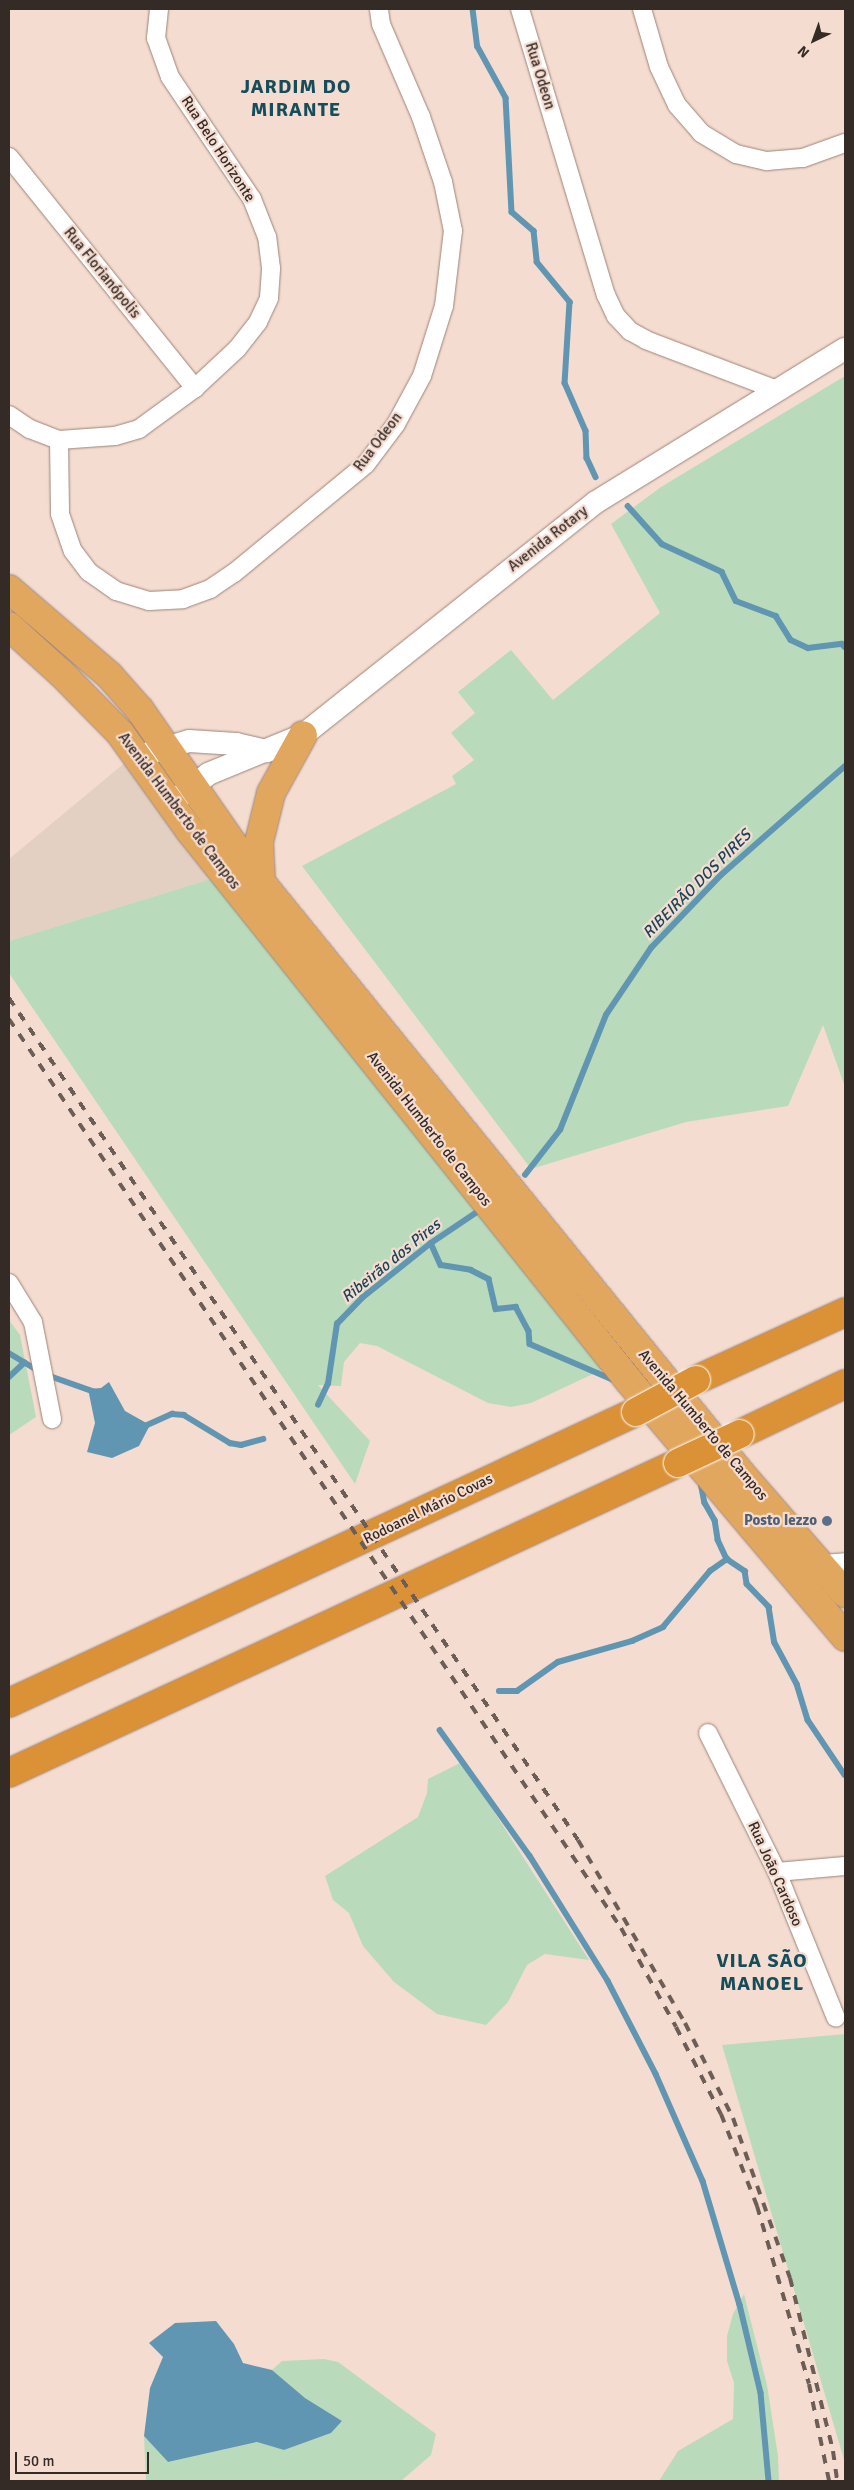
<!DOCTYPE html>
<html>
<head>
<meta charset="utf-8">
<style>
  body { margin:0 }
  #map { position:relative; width:854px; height:2490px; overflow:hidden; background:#f5dcd0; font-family:Signika,sans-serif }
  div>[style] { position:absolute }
  .industrial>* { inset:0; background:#e4d0c2 }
  .green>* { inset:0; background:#b9dbbb }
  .water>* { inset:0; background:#6196b2 }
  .stream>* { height:5.5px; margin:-2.75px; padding:0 2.75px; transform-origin:2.75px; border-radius:2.75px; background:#6196b2 }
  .roads { filter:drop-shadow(0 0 1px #9b847a) drop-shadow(0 0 1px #9b847a) }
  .minor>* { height:18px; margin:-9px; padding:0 9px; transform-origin:9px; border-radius:9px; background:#fff }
  .tertiary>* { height:22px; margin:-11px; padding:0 11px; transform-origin:11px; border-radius:11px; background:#fff }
  .trunk>* { height:28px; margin:-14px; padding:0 14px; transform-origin:14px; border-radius:14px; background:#e2a75e }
  .motorway>* { height:28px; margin:-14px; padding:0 14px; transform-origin:14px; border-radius:14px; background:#db9135 }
  .rail>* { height:4px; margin-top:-2px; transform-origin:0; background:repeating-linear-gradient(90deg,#6c5d57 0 9px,transparent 0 18px) }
  .bridges { filter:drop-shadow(0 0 1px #fff) drop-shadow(0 0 1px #fff) }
  .motorway-bridge>* { height:28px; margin:-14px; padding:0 14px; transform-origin:14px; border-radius:14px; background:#db9135 }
  .dots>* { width:14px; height:14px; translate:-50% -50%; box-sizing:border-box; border:2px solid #f5dcd0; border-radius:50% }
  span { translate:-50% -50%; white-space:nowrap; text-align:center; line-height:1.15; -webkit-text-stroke:4.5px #f5dcd0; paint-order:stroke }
  .street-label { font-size:15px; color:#342a26 }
  .service-label { font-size:15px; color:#4e5e75; font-weight:700 }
  .right { translate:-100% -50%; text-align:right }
  .water-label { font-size:16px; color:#19445a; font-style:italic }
  .district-label { font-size:20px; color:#164d5a; font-weight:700; letter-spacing:1px }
  .frame { position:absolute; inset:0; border:10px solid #342a26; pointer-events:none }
  .north { position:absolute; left:789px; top:15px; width:50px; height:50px; -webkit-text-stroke:4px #f5dcd0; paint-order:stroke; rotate:222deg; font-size:14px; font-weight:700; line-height:20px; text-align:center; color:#342a26 }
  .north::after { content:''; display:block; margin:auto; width:18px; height:22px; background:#342a26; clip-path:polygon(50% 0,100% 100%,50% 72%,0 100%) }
  .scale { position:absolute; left:15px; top:2452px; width:134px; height:22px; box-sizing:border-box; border:2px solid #342a26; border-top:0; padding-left:6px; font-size:15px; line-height:18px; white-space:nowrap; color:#342a26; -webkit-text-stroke:4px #f5dcd0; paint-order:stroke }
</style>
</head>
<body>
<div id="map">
  <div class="industrial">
    <div style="clip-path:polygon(127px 761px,214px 878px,9px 941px,9px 859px)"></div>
  </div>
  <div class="green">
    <div style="clip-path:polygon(845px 376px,845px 1087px,823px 1025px,788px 1106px,686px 1122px,531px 1169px,302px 866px,456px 784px,452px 776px,474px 760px,451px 733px,475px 713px,458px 692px,511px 650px,553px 700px,660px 613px,611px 524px,661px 487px)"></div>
    <div style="clip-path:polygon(214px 878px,608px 1367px,531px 1403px,511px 1407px,488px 1403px,377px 1346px,360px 1343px,344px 1362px,341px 1386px,318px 1385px,370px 1441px,355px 1484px,9px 973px,9px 941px)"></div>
    <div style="clip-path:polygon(9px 1320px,20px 1335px,36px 1417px,9px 1435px)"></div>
    <div style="clip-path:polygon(462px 1762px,589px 1960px,545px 1954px,527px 1965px,508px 2002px,486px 2025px,437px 2014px,394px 1982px,363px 1946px,349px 1913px,333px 1900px,325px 1876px,418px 1817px,427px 1793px,428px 1779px)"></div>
    <div style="clip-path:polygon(845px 2034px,845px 2463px,722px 2045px)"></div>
    <div style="clip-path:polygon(744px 2294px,767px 2385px,778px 2456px,779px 2481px,659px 2481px,678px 2451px,733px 2419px,734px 2383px,727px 2361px,727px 2336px,733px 2314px)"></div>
    <div style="clip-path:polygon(324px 2359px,338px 2362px,436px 2434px,431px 2455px,401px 2481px,146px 2481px,144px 2436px,168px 2462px,258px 2442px,284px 2450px,331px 2433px,342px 2421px,305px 2398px,272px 2370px,282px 2361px)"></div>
  </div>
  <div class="water">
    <div style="clip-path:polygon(109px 1382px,125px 1411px,150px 1425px,139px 1446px,112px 1458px,87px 1452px,95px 1423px,88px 1389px,101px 1388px)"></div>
    <div style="clip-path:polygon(216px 2321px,234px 2344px,243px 2363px,272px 2370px,305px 2398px,342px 2421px,331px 2433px,284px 2450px,257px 2442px,168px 2462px,144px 2436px,150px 2388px,163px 2357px,149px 2343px,175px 2323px)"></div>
  </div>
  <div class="stream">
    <div style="left:473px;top:9px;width:38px;rotate:83deg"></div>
    <div style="left:478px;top:47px;width:58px;rotate:61.2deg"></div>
    <div style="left:506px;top:98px;width:114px;rotate:87deg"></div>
    <div style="left:512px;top:212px;width:29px;rotate:41deg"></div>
    <div style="left:534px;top:231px;width:31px;rotate:84deg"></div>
    <div style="left:537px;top:262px;width:52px;rotate:50.5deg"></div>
    <div style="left:570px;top:302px;width:81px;rotate:93.5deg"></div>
    <div style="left:565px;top:383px;width:52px;rotate:66.4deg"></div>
    <div style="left:586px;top:431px;width:27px;rotate:88deg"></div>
    <div style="left:587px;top:458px;width:21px;rotate:65deg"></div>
    <div style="left:628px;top:506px;width:51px;rotate:48.2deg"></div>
    <div style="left:662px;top:544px;width:66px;rotate:25deg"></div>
    <div style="left:722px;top:572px;width:32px;rotate:64deg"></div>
    <div style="left:736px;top:601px;width:43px;rotate:20.6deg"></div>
    <div style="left:776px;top:616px;width:28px;rotate:58deg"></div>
    <div style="left:791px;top:640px;width:19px;rotate:25deg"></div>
    <div style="left:808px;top:648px;width:34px;rotate:-7deg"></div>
    <div style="left:842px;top:644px;width:4px;rotate:45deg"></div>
    <div style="left:525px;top:1175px;width:57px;rotate:-52.1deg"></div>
    <div style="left:560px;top:1130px;width:124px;rotate:-68.2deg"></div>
    <div style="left:606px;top:1015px;width:81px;rotate:-56.1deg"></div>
    <div style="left:651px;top:948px;width:101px;rotate:-46.2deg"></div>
    <div style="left:721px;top:875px;width:165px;rotate:-41.3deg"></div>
    <div style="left:431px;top:1243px;width:24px;rotate:66deg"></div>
    <div style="left:441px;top:1265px;width:30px;rotate:9deg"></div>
    <div style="left:471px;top:1270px;width:20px;rotate:27deg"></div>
    <div style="left:489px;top:1279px;width:31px;rotate:77deg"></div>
    <div style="left:496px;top:1309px;width:20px;rotate:-6deg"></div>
    <div style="left:516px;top:1307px;width:27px;rotate:62deg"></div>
    <div style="left:529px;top:1331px;width:13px;rotate:86deg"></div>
    <div style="left:530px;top:1344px;width:94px;rotate:23.3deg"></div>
    <div style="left:9px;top:1353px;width:35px;rotate:31deg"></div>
    <div style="left:47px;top:1375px;width:51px;rotate:19.5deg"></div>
    <div style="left:9px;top:1377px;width:21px;rotate:-43deg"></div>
    <div style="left:318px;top:1405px;width:23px;rotate:-65deg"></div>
    <div style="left:328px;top:1384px;width:61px;rotate:-81.5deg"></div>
    <div style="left:337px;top:1324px;width:36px;rotate:-46deg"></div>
    <div style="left:362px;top:1298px;width:88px;rotate:-38.6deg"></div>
    <div style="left:431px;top:1243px;width:63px;rotate:-33.9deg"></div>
    <div style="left:145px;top:1426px;width:30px;rotate:-24deg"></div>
    <div style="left:172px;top:1414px;width:12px;rotate:5deg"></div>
    <div style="left:184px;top:1415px;width:54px;rotate:31.3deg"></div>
    <div style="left:230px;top:1443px;width:11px;rotate:10deg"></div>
    <div style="left:241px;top:1445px;width:23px;rotate:-15deg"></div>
    <div style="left:701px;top:1483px;width:20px;rotate:79deg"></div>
    <div style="left:705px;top:1503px;width:20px;rotate:60deg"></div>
    <div style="left:715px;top:1520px;width:20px;rotate:81deg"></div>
    <div style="left:718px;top:1540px;width:21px;rotate:65deg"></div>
    <div style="left:727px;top:1559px;width:22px;rotate:34deg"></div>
    <div style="left:745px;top:1571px;width:13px;rotate:81deg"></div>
    <div style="left:747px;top:1584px;width:32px;rotate:46deg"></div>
    <div style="left:769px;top:1607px;width:36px;rotate:81deg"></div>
    <div style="left:775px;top:1643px;width:47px;rotate:61.8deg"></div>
    <div style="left:797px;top:1684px;width:38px;rotate:73deg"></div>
    <div style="left:808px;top:1720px;width:66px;rotate:56.1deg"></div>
    <div style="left:499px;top:1691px;width:18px"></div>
    <div style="left:517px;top:1691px;width:50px;rotate:-35.3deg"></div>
    <div style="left:558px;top:1662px;width:77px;rotate:-15.8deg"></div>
    <div style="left:632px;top:1641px;width:34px;rotate:-24deg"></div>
    <div style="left:663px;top:1627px;width:73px;rotate:-50deg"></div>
    <div style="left:710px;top:1571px;width:21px;rotate:-35deg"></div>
    <div style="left:440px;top:1730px;width:155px;rotate:54.5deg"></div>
    <div style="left:530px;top:1856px;width:147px;rotate:58deg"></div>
    <div style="left:608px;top:1981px;width:105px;rotate:62.7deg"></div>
    <div style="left:656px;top:2074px;width:117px;rotate:66.3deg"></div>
    <div style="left:703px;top:2181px;width:129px;rotate:73.4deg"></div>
    <div style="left:740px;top:2305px;width:90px;rotate:76.6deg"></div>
    <div style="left:761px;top:2393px;width:88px;rotate:84.8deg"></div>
  </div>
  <div class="roads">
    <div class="minor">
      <div style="left:520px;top:9px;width:299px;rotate:73.3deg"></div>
      <div style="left:606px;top:295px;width:23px;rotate:65deg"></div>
      <div style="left:616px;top:316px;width:21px;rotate:47deg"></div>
      <div style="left:630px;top:331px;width:18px;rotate:29deg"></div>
      <div style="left:646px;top:340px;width:140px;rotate:20.9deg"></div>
      <div style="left:642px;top:9px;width:60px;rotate:73.7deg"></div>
      <div style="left:659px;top:67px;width:42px;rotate:64.7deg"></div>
      <div style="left:677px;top:105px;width:37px;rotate:49deg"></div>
      <div style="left:701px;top:133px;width:41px;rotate:31deg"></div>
      <div style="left:736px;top:154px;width:32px;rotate:13deg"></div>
      <div style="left:767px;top:161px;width:36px;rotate:-5deg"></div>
      <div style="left:803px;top:158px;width:45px;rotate:-19.7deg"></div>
      <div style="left:9px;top:157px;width:297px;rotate:51.2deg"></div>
      <div style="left:9px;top:415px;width:25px;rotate:34deg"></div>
      <div style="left:30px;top:429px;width:31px;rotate:21deg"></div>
      <div style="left:59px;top:440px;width:56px;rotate:-4.1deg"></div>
      <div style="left:115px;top:436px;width:25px;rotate:-16deg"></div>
      <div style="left:139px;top:429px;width:69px;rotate:-36.2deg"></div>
      <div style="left:195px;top:388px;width:57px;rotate:-42.9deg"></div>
      <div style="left:237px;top:349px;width:34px;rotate:-52deg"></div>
      <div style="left:258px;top:322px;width:26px;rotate:-65deg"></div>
      <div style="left:269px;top:298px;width:30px;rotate:-86deg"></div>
      <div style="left:271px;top:268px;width:31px;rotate:-97deg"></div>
      <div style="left:267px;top:237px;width:41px;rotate:-111.5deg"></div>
      <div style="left:252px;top:199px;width:147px;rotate:-123.9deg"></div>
      <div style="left:170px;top:77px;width:41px;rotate:-109.7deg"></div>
      <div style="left:156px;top:38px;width:29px;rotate:-84deg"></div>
      <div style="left:59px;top:440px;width:74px;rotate:89.2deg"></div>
      <div style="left:60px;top:514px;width:39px;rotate:71deg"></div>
      <div style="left:73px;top:551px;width:26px;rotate:53deg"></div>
      <div style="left:89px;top:572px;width:33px;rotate:35deg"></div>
      <div style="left:116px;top:591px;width:34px;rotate:17deg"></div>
      <div style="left:149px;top:601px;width:34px;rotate:-3deg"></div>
      <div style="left:183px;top:599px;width:29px;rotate:-20deg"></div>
      <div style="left:210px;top:589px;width:29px;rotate:-34deg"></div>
      <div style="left:234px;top:573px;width:171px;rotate:-39.5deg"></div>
      <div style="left:366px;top:464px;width:50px;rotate:-53.1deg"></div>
      <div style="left:396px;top:424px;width:55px;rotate:-61.6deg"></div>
      <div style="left:422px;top:376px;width:73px;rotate:-72.6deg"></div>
      <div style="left:444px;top:306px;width:76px;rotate:-83.2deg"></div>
      <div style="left:453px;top:231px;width:50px;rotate:-101.5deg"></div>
      <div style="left:443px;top:182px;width:69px;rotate:-108.7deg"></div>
      <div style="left:421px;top:117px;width:101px;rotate:-113.3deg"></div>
      <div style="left:381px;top:24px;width:15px;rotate:-98deg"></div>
      <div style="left:9px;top:1283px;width:46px;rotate:58.4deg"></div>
      <div style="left:33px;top:1322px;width:99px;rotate:78.9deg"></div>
      <div style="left:813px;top:1565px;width:32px;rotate:-5deg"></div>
      <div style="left:708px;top:1733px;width:155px;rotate:63.6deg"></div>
      <div style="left:777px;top:1872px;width:157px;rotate:68deg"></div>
      <div style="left:777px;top:1872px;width:68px;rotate:-5deg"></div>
    </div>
    <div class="tertiary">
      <div style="left:139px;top:756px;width:52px;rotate:-16.7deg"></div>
      <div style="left:189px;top:741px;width:47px;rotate:3.7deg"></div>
      <div style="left:236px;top:744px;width:32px;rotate:13deg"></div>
      <div style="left:179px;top:797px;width:37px;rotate:-38deg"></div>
      <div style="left:208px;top:774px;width:103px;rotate:-22.3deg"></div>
      <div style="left:303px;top:735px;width:374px;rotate:-38.5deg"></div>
      <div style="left:596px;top:502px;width:292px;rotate:-31.6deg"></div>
    </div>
    <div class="trunk">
      <div style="left:9px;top:589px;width:132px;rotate:40.7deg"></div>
      <div style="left:109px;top:675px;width:47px;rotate:48.5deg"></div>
      <div style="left:140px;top:710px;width:195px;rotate:55.2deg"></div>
      <div style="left:251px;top:870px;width:782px;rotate:50.92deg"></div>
      <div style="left:744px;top:1477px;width:154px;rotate:49deg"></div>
      <div style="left:9px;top:626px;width:72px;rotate:42.2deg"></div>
      <div style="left:62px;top:674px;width:83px;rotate:45.5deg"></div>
      <div style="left:120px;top:733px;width:120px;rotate:54.5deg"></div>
      <div style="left:190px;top:831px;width:704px;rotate:51.4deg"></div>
      <div style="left:629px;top:1381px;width:335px;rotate:49.8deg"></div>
      <div style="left:261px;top:881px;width:39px;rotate:-93deg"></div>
      <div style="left:259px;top:842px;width:50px;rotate:-76.2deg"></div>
      <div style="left:271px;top:793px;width:66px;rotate:-61.1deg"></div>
    </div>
    <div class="motorway">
      <div style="left:696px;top:1380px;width:164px;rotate:-24.5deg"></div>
      <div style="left:740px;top:1434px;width:116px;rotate:-25.5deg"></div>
      <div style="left:9px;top:1703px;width:691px;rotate:-24.9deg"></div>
      <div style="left:9px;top:1773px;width:737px;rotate:-24.86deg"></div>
    </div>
  </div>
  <div class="rail">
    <div style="left:9px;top:998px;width:1016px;rotate:55.95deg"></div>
    <div style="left:578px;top:1840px;width:212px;rotate:59.7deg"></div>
    <div style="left:685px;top:2023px;width:106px;rotate:63.2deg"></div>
    <div style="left:733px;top:2118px;width:170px;rotate:70.4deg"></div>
    <div style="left:790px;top:2278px;width:178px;rotate:76deg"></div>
    <div style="left:833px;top:2451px;width:30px;rotate:82deg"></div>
    <div style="left:9px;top:1019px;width:1096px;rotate:56.05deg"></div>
    <div style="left:621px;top:1928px;width:113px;rotate:60.9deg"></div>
    <div style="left:676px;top:2027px;width:98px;rotate:62.7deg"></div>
    <div style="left:721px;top:2114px;width:99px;rotate:68.6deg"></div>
    <div style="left:757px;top:2206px;width:185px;rotate:73.7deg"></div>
    <div style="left:809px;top:2384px;width:99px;rotate:78.3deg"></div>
  </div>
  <div class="bridges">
    <div class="motorway-bridge">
      <div style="left:636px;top:1412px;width:68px;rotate:-28.1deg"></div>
      <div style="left:678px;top:1463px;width:68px;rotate:-25.1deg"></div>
    </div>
  </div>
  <div class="dots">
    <div style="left:827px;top:1521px;background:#5c6f8a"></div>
  </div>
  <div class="street-label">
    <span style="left:540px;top:76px;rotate:73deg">Rua Odeon</span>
    <span style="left:218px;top:149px;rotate:57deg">Rua Belo Horizonte</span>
    <span style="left:102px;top:273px;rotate:51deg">Rua Florianópolis</span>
    <span style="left:378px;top:442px;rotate:-53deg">Rua Odeon</span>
    <span style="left:548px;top:539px;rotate:-38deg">Avenida Rotary</span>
    <span style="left:179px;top:811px;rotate:53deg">Avenida Humberto de Campos</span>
    <span style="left:429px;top:1129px;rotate:52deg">Avenida Humberto de Campos</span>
    <span style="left:703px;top:1425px;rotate:50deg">Avenida Humberto de Campos</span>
    <span style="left:428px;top:1509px;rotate:-26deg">Rodoanel Mário Covas</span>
    <span style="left:775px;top:1874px;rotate:66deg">Rua João Cardoso</span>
  </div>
  <div class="service-label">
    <span class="right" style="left:817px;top:1521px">Posto Iezzo</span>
  </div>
  <div class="water-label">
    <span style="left:697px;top:884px;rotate:-45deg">RIBEIRÃO DOS PIRES</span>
    <span style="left:391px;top:1261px;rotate:-39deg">Ribeirão dos Pires</span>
  </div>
  <div class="district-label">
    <span style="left:296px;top:98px">JARDIM DO<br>MIRANTE</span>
    <span style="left:762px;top:1972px">VILA SÃO<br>MANOEL</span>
  </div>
  <div class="frame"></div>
  <div class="north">N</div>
  <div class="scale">50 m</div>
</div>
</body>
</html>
